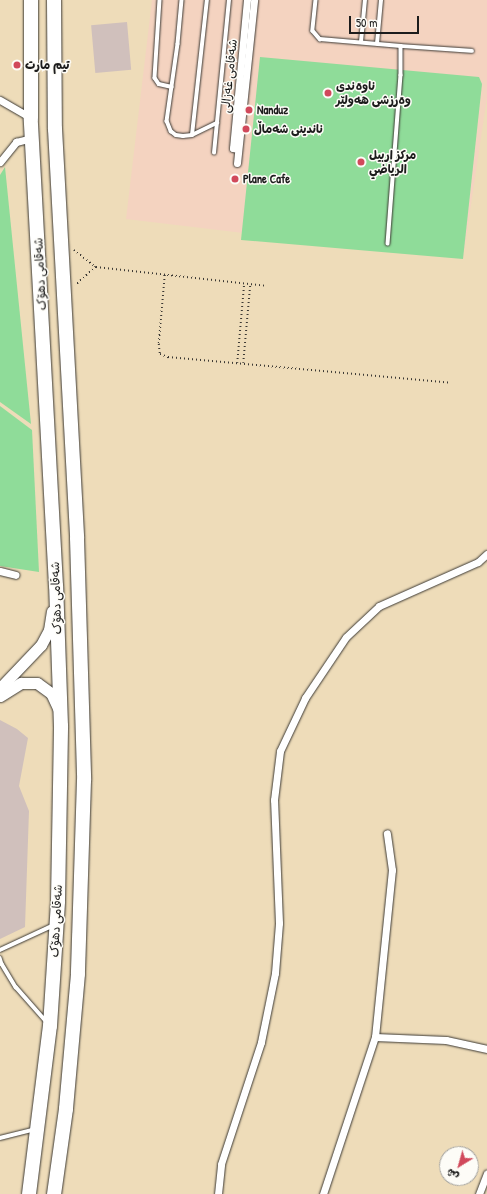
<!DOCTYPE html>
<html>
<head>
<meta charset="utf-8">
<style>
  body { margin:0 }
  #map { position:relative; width:487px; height:1194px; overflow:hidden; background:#eedcb9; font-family:"Patrick Hand","Playpen Sans Arabic",sans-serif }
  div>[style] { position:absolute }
  .built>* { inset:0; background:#f4d3c0 }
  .industrial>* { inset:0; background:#d0c0bc; transform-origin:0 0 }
  .green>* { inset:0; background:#8fdc99 }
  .path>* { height:1.5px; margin-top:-0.75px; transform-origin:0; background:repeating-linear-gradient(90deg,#3c3934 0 1px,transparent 0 4px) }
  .roads { filter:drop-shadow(0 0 1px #3c3934) drop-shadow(0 0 1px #3c3934) }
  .lane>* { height:3.5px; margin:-1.75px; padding:0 1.75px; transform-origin:1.75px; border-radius:1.75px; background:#fff }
  .street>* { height:7px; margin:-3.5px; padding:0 3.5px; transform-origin:3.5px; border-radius:3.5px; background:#fff }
  .secondary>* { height:11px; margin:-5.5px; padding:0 5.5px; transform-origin:5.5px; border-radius:5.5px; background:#fff }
  .highway>* { height:14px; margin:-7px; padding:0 7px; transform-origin:7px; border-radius:7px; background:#fff }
  .dots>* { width:11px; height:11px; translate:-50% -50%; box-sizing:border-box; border:2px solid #fdfcf7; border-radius:50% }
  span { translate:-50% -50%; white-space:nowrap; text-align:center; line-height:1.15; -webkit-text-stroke:3px #fdfcf7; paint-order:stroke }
  .poi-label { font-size:12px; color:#1c1c1c; font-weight:700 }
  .left { translate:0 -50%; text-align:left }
  .street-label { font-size:12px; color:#1c1c1c }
  .north { position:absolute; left:439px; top:1146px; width:40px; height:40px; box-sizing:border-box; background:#fdfcf7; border:1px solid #a3a29f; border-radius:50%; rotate:217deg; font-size:11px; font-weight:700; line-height:16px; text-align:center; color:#1c1c1c }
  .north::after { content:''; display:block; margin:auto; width:14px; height:18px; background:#d1495b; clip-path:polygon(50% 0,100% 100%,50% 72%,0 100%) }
  .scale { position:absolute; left:349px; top:16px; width:70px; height:18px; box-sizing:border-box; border:2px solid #1c1c1c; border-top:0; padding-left:5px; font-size:12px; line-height:14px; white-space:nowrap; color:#1c1c1c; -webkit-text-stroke:3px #fdfcf7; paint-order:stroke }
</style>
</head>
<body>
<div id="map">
  <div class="built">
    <div style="clip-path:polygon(152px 0,487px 0,487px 97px,463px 259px,126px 219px)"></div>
  </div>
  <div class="industrial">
    <div style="left:127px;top:22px;width:48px;height:36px;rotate:85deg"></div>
    <div style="clip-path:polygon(0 720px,17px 729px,28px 738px,19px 786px,29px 811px,25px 927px,0 939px)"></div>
  </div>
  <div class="green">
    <div style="clip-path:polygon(260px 57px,479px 77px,482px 84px,463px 259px,241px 240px)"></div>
    <div style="clip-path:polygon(5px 167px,31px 424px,0 402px,0 175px)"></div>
    <div style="clip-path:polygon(0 406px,32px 430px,39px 572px,0 566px)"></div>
  </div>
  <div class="path">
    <div style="left:74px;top:250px;width:28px;rotate:38deg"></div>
    <div style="left:96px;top:267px;width:28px;rotate:138deg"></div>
    <div style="left:96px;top:267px;width:172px;rotate:6.3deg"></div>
    <div style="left:165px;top:275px;width:69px;rotate:95deg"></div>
    <div style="left:159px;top:344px;width:10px;rotate:84deg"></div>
    <div style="left:160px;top:354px;width:9px;rotate:21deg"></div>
    <div style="left:168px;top:357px;width:284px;rotate:5.2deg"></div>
    <div style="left:237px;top:363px;width:80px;rotate:-85deg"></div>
    <div style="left:243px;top:363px;width:79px;rotate:-84.9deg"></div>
  </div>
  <div class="roads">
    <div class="lane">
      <div style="left:160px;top:0;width:78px;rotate:93.7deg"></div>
      <div style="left:155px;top:78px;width:7px;rotate:56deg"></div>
      <div style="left:159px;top:84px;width:13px;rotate:13deg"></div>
      <div style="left:182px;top:0;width:44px;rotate:95.2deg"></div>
      <div style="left:178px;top:44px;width:78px;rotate:98.1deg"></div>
      <div style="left:167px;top:121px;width:11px;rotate:68deg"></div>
      <div style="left:171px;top:131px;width:6px;rotate:39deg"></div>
      <div style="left:176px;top:135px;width:7px;rotate:8deg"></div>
      <div style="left:183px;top:136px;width:9px;rotate:-6deg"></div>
      <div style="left:192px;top:135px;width:28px;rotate:-26deg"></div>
      <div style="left:316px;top:0;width:31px;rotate:96deg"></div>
      <div style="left:313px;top:31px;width:11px;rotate:49deg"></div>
      <div style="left:320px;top:39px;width:81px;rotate:4.9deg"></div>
      <div style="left:401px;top:46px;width:29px;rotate:90deg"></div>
      <div style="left:401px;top:75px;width:169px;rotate:94.4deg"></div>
      <div style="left:361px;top:42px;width:42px;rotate:-84.6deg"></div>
      <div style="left:377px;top:44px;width:44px;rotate:-84.8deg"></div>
      <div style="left:401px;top:46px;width:71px;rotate:4deg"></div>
      <div style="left:192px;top:135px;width:136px;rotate:-83.7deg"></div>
      <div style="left:214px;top:153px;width:154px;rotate:-84.4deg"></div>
      <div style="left:0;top:950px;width:57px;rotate:-24.8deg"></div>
      <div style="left:0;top:958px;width:6px;rotate:72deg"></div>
      <div style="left:2px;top:964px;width:27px;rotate:59deg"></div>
      <div style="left:16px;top:987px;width:45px;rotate:48.6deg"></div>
      <div style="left:0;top:1138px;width:34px;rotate:-14deg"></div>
    </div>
    <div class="street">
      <div style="left:0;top:100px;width:36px;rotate:30deg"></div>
      <div style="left:238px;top:149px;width:5px;rotate:-169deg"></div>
      <div style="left:233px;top:148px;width:149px;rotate:-84.6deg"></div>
      <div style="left:0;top:162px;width:26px;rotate:-51deg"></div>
      <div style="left:16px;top:142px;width:16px;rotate:-14deg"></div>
      <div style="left:237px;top:163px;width:164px;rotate:-84deg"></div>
      <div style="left:0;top:571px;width:16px;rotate:14deg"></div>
      <div style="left:375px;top:1037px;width:71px;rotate:2.4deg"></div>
      <div style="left:446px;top:1040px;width:42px;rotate:12.4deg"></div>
      <div style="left:218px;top:1194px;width:30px;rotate:-84deg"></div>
      <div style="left:221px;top:1164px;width:128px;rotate:-71.8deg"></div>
      <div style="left:261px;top:1042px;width:70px;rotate:-78.5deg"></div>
      <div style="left:275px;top:973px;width:50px;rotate:-85.4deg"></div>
      <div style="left:279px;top:923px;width:123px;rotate:-92.3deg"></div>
      <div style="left:274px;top:800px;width:49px;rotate:-83deg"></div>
      <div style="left:280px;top:751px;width:59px;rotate:-64.7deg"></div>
      <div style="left:305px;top:698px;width:73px;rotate:-56.1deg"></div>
      <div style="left:346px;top:637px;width:45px;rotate:-43.2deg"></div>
      <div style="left:379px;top:606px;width:108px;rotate:-24deg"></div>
      <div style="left:478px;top:562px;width:12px;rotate:-42deg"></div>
      <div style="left:323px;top:1194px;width:165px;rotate:-71.7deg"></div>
      <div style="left:375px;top:1037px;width:168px;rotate:-84.2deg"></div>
      <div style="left:392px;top:870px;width:37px;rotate:-98deg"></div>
      <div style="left:479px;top:1194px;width:22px;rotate:-69deg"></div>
    </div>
    <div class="secondary">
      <div style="left:0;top:688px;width:59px;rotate:-46.4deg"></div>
      <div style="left:41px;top:645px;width:17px;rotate:-62deg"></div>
      <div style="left:49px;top:630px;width:19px;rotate:-81deg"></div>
      <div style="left:0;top:696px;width:25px;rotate:-32deg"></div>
      <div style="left:21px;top:683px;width:16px"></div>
      <div style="left:37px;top:683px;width:17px;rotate:36deg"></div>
      <div style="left:51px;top:693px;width:17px;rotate:65deg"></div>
    </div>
    <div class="highway">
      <div style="left:54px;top:0;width:129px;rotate:89.6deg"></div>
      <div style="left:55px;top:129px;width:410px;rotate:86.9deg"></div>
      <div style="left:77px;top:538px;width:242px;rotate:88.3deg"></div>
      <div style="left:84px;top:780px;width:194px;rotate:91.8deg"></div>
      <div style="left:78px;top:974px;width:136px;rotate:95.1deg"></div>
      <div style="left:66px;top:1109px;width:86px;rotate:98deg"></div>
      <div style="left:29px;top:1194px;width:169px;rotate:-82.9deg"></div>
      <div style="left:50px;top:1026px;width:125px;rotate:-86.3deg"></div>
      <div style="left:58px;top:901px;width:175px;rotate:-89deg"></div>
      <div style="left:61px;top:726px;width:140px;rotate:-92deg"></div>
      <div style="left:56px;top:586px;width:469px;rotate:-93.1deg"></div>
      <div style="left:31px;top:118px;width:118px;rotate:-90deg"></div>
    </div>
  </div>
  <div class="dots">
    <div style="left:17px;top:65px;background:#d1495b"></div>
    <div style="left:328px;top:93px;background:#d1495b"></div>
    <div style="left:249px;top:110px;background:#d1495b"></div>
    <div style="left:246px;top:129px;background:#d1495b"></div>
    <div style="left:361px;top:162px;background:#d1495b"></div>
    <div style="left:235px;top:179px;background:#d1495b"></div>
  </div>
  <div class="poi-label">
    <span class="left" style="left:25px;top:65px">تيم مارت</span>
    <span class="left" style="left:336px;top:93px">ناوەندی<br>وەرزشی هەولێر</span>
    <span class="left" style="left:257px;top:110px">Nanduz</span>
    <span class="left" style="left:254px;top:129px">ناندینی شەماڵ</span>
    <span class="left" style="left:369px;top:162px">مركز اربيل<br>الرياضي</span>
    <span class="left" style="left:243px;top:179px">Plane Cafe</span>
  </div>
  <div class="street-label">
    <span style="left:229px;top:76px;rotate:-84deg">شەقامی غەزالی</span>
    <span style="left:40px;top:274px;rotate:-93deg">شەقامی دهۆک</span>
    <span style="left:56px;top:598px;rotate:-92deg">شەقامی دهۆک</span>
    <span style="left:56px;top:921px;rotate:-87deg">شەقامی دهۆک</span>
  </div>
  <div class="north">ش</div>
  <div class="scale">50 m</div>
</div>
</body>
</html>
